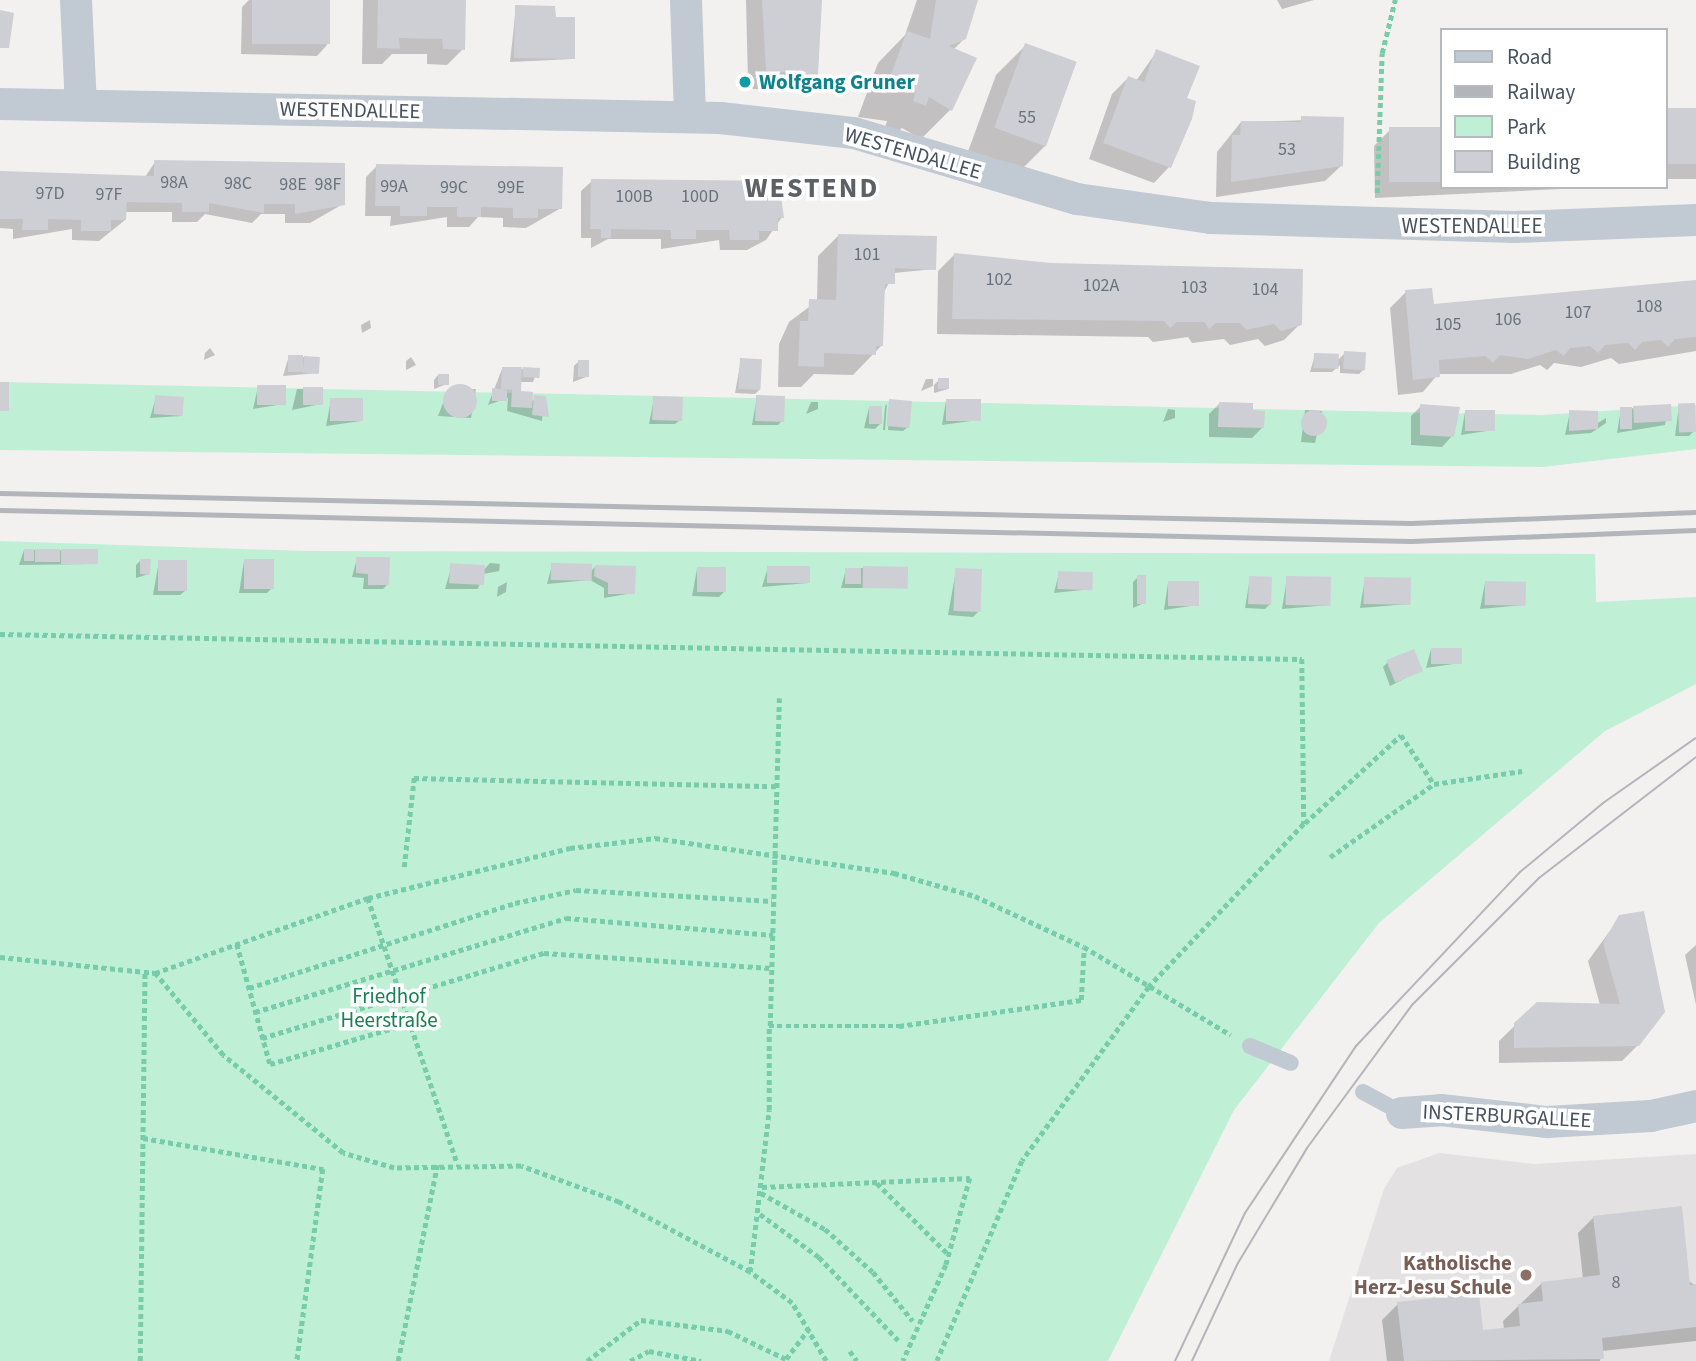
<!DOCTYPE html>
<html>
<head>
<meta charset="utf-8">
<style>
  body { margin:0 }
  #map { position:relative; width:1696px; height:1361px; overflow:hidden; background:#f3f0f0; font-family:"Source Sans 3",sans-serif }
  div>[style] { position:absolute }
  .education>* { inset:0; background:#e3e1e2 }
  .green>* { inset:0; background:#bfefd5 }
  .shadow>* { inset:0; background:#0003; transform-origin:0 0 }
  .building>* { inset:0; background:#cdcfd5; transform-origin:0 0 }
  .round { border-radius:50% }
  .path>* { height:4.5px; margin-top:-2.25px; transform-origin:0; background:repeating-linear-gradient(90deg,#77cda8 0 5px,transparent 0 8.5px) }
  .service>* { height:16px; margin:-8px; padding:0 8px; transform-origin:8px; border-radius:8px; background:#c1c9d2 }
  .minor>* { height:32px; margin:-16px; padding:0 16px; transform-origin:16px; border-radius:16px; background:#c1c9d2 }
  .tram>* { height:2px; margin:-1px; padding:0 1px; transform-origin:1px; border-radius:1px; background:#b2b5ba }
  .rail>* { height:5px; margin:-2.5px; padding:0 2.5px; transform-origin:2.5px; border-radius:2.5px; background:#b2b5ba }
  .dots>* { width:19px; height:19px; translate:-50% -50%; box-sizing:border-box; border:4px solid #fff; border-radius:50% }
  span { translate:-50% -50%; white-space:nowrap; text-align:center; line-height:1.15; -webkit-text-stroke:7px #fff; paint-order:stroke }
  .number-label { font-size:18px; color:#69717c }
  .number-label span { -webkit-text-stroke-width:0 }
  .culture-label { font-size:21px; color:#0d838f; font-weight:700 }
  .left { translate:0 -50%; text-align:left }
  .street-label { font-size:21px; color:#48525e }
  .park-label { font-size:21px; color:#188052 }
  .education-label { font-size:21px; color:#785e54; font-weight:700 }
  .right { translate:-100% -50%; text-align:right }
  .district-label { font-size:28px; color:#5d6065; font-weight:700; letter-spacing:2px }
  .legend { position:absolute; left:1440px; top:28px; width:228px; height:161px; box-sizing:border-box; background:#fff; border:2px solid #b6babf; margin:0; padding:9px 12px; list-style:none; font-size:21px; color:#48525e }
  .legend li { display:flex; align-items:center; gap:14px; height:35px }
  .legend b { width:35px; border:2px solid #b6babf }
</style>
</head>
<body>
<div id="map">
  <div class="education">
    <div style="clip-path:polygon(1439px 1153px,1534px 1164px,1696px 1154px,1696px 1361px,1329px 1361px,1384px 1189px,1397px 1168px)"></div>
  </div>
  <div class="green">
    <div style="clip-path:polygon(0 382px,1542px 415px,1696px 405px,1696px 449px,1542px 467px,0 450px)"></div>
    <div style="clip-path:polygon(0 541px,304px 551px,1595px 554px,1596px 602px,1696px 597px,1696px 684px,1605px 731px,1379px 923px,1234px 1110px,1108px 1361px,0 1361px)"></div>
  </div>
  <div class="shadow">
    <div style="clip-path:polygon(249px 0,328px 0,327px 45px,317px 56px,241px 54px,242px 7px)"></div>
    <div style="clip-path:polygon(363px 0,464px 0,463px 49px,447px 65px,427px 64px,427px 54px,392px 54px,382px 64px,362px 64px)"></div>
    <div style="clip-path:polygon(746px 0,815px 0,816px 75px,801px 90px,753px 89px,748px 82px)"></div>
    <div style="clip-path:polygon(917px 0,973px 0,965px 38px,954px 49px,951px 109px,921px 139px,902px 128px,894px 135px,884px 131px,887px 121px,858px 117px,878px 63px,905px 35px)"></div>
    <div style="clip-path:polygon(1277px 0,1314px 0,1282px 9px)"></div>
    <div style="clip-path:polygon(516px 7px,554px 18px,573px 59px,510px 62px)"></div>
    <div style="clip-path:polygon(1026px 45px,1046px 145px,1016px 175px,966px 157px,996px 75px)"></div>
    <div style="clip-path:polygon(1157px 51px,1185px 99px,1169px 167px,1154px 183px,1089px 159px,1112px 94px,1128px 78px,1136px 81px)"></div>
    <div style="left:1696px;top:110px;width:69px;height:30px;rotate:90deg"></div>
    <div style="clip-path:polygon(1342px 119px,1341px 166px,1325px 181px,1216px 197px,1217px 152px,1241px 122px)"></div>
    <div style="clip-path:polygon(1442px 129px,1442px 187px,1601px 187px,1375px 198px,1374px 146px,1390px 130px)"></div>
    <div style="clip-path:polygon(155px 162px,343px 204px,310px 223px,285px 223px,285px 214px,261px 214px,252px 223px,205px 214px,197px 222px,172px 222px,172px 212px,125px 212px,125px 220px,99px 241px,72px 240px,72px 229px,13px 239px,13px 229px,0 228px,0 173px,145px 177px)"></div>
    <div style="clip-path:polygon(377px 166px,561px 208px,526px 228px,503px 227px,503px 218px,478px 217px,469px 227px,447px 227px,447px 217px,390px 226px,391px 216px,365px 216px,366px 177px)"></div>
    <div style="clip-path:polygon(592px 181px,782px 217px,766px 240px,747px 250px,720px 250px,719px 240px,661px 249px,661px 239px,608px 239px,591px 248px,591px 238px,581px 238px,581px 191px)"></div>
    <div style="clip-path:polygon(839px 235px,934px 269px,894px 273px,883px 294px,882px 345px,853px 375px,814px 374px,801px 387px,778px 387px,779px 344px,789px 322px,817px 301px,818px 256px)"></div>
    <div style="clip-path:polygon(954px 255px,1300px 324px,1284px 340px,1265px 346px,1258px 339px,1230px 345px,1224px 339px,1192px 343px,1188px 337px,1153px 342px,1148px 337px,937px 334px,938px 271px)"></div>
    <div style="clip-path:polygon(1696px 282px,1696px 351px,1619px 364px,1611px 358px,1581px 367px,1554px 363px,1547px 370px,1540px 365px,1511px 374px,1438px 374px,1423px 392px,1398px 395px,1390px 308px,1406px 292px,1432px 306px)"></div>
    <div style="clip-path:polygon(370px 320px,371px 328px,362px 333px,361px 325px)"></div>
    <div style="clip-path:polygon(210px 348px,215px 355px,204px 360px,205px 353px)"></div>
    <div style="clip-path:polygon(1345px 353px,1364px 369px,1359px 374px,1340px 373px,1340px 365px,1332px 372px,1310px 372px,1315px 355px,1337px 361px)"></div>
    <div style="clip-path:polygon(289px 356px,319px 358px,318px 373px,283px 376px)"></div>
    <div style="clip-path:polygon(411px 357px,416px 365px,406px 370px,406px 361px)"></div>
    <div style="clip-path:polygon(741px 360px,760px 389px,755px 394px,735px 393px)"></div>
    <div style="clip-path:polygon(578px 362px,586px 377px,573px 382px,574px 366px)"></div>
    <div style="clip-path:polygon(502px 369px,538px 369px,533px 382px,519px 382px,519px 393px,531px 401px,544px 398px,542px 421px,507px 411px,508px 398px,488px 405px)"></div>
    <div style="clip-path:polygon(438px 375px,447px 384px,434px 389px,434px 380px)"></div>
    <div style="clip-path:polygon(926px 379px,933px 379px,933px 386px,921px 391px)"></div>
    <div style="clip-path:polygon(939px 380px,948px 389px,934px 393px,934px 385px)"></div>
    <div style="clip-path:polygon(258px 387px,284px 404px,253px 409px)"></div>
    <div style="clip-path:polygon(297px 389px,321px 389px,321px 404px,292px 410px)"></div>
    <div style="clip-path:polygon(476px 389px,471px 418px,438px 416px,448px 390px)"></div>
    <div style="clip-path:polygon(156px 397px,181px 416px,150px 418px)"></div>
    <div style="clip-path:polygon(757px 397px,783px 420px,778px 425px,752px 425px)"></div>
    <div style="clip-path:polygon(654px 398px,680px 420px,675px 424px,649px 424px)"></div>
    <div style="clip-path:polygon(331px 400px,361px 421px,326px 426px)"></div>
    <div style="clip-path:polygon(890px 401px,908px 427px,903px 431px,888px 430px)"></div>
    <div style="clip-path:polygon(946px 401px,978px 420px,942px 425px)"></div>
    <div style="clip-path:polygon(811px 402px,818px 402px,818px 409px,806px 414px)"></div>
    <div style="clip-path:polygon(887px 404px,885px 430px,883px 430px,885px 406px)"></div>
    <div style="clip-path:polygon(1219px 404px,1251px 412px,1263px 427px,1252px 438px,1209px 437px,1209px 414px)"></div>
    <div style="clip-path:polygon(1669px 405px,1665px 425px,1617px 433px,1621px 409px)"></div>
    <div style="clip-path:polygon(1421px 406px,1452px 436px,1442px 447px,1411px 445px,1411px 416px)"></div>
    <div style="clip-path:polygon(1679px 406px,1694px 431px,1689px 436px,1675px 436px)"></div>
    <div style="clip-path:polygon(869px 408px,880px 424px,875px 429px,864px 428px)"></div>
    <div style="clip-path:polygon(1168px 409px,1175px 410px,1175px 418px,1163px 422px)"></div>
    <div style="clip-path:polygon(1305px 410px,1322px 411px,1315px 443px,1301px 442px)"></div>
    <div style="clip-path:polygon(1465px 412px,1493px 430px,1461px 435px)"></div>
    <div style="clip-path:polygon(1570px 412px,1596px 424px,1606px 418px,1606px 423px,1591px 433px,1565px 435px)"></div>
    <div style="clip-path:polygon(24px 550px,96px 551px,96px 564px,19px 565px)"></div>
    <div style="clip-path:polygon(357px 558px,387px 585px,383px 589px,363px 589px,364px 578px,352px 577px)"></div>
    <div style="clip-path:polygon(141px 560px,149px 574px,136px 578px,136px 565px)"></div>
    <div style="clip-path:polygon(159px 561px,185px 591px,180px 595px,153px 595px)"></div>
    <div style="clip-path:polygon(244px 561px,272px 588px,267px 593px,239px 593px)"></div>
    <div style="clip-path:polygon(490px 563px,500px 564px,499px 571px,483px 574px,478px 589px,445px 589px,451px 568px,483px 571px)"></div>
    <div style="clip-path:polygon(552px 565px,590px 572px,595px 567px,633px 593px,604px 598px,604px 588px,590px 580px,547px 584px)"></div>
    <div style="clip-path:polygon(768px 567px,808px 583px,762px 587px)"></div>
    <div style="clip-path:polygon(864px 568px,906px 588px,841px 588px,846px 569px)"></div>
    <div style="clip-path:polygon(697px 569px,724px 592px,719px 597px,692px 596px)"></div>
    <div style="clip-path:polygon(956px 570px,978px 612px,973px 617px,948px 615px)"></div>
    <div style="clip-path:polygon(1059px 573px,1091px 589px,1054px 593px)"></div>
    <div style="clip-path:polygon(1138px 577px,1144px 603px,1133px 608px,1133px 582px)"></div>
    <div style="clip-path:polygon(1250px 578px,1270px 604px,1265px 609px,1245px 608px)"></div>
    <div style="clip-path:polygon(1287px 578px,1329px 605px,1282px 609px)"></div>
    <div style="clip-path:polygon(1365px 579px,1409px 604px,1360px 608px)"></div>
    <div style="clip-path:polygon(507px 582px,506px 592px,497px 597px,498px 587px)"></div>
    <div style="clip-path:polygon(1168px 583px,1197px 605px,1164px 610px)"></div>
    <div style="clip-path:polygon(1485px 583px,1524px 605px,1480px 609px)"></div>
    <div style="clip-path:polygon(1431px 649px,1460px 663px,1426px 668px)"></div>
    <div style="clip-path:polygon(1387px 663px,1421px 670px,1390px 686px,1383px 667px)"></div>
    <div style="clip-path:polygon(1620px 917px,1638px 1045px,1622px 1061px,1499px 1063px,1499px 1041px,1538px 1003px,1600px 1005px,1588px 961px)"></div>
    <div style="clip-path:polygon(1696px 945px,1696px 1005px,1685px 955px)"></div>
    <div style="clip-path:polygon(1594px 1217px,1696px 1286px,1696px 1341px,1602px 1351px,1600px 1361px,1387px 1361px,1382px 1320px,1398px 1304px,1481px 1332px,1504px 1329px,1503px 1321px,1542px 1283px,1583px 1279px,1578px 1233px)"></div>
  </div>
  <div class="building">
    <div style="left:252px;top:0;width:78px;height:44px"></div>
    <div style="clip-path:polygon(378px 0,466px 0,465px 50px,443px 49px,442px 39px,399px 38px,400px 49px,377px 48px)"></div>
    <div style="clip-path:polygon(762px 0,822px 0,818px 75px,766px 71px)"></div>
    <div style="clip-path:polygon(936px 0,978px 0,966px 39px,949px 46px,977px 58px,952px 111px,929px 97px,926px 106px,913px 101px,916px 92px,886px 88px,907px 31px,930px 39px)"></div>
    <div style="clip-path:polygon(515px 5px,555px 6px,556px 17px,575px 17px,575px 59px,514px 58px)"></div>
    <div style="clip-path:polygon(0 10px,14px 13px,9px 48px,0 48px)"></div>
    <div style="left:1025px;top:43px;width:55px;height:90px;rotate:20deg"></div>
    <div style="clip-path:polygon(1156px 49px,1200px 66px,1187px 98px,1196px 101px,1192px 119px,1171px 168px,1103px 143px,1128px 76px,1144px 82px)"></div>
    <div style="left:1696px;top:108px;width:56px;height:30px;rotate:90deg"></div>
    <div style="clip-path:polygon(1301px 116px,1344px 117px,1343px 166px,1231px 182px,1232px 135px,1240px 135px,1241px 121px,1301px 122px)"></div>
    <div style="left:1442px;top:127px;width:55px;height:53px;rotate:90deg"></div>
    <div style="clip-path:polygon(154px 160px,345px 163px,345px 205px,295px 214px,295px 204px,264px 204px,264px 213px,209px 203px,209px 212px,182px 212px,182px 203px,127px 202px,126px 220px,111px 220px,111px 231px,81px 231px,81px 220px,48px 219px,48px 230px,22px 230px,23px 219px,0 219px,0 171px,154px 176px)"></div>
    <div style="clip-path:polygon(376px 164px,563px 167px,562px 209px,538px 209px,538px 218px,513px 218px,513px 208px,481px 207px,481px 217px,457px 217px,457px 207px,427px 207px,427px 216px,400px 216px,400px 206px,375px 206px)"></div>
    <div style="clip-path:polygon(591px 179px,779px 181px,784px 218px,778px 218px,778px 231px,759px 231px,759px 240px,730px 240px,729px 230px,696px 230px,696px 239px,671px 239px,671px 230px,611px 229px,611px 238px,601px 238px,601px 229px,590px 229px)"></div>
    <div style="clip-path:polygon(838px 234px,937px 236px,936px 270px,895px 268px,895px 284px,885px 284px,883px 346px,876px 346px,876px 355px,824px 353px,824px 367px,798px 366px,800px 321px,808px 321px,809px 299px,836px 300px)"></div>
    <div style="clip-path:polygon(954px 253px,1051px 263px,1303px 269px,1302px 325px,1281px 331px,1274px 324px,1246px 330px,1240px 323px,1216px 323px,1209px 329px,1204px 322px,1177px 322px,1170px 328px,1164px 321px,952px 319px)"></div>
    <div style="clip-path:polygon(1696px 280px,1696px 337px,1675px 339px,1668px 347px,1661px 340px,1642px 342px,1635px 350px,1628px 343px,1605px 345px,1598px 353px,1590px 346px,1570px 348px,1564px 356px,1556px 350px,1528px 359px,1500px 355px,1493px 363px,1485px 356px,1439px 360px,1440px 377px,1413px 380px,1405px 290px,1432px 288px,1434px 304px)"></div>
    <div style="left:1344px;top:351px;width:22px;height:18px;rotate:3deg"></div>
    <div style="left:1314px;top:353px;width:25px;height:15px;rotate:2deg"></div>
    <div style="left:288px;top:355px;width:15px;height:17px"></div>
    <div style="left:304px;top:356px;width:16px;height:17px;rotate:4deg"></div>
    <div style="left:740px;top:358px;width:22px;height:31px;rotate:3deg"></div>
    <div style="left:578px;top:360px;width:11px;height:17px"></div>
    <div style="clip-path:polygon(502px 367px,522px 367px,521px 391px,533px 392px,532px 408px,511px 407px,512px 390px,501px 389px)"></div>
    <div style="left:523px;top:367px;width:17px;height:10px;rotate:3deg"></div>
    <div style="left:438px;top:374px;width:11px;height:11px"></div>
    <div style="left:938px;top:378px;width:11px;height:11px"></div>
    <div style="left:0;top:382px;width:9px;height:29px"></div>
    <div class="round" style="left:443px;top:384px;width:34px;height:34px"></div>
    <div style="left:257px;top:385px;width:29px;height:20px"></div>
    <div style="left:303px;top:387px;width:20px;height:18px"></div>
    <div style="clip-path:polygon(492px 388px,507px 390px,507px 401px,492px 401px)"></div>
    <div style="left:155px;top:395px;width:29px;height:19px;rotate:4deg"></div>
    <div style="clip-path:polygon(534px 395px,546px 396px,549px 417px,532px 415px)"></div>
    <div style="left:756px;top:395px;width:29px;height:26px;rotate:2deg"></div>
    <div style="left:653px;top:396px;width:30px;height:24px;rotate:2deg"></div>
    <div style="left:330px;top:398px;width:33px;height:23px"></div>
    <div style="left:889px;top:399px;width:23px;height:27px;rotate:5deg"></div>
    <div style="left:946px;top:399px;width:35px;height:22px"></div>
    <div style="clip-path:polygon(1219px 402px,1253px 403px,1253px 410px,1265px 411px,1264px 428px,1218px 427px)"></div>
    <div style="left:1695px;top:403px;width:29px;height:17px;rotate:88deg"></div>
    <div style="clip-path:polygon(1420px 404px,1460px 407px,1454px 437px,1420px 435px)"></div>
    <div style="left:1671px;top:404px;width:17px;height:38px;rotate:87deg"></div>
    <div style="left:869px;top:406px;width:13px;height:18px"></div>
    <div style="left:1620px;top:407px;width:12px;height:22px"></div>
    <div class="round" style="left:1301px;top:410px;width:26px;height:26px"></div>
    <div style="left:1495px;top:410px;width:21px;height:30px;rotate:90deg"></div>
    <div style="clip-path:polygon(1569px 410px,1598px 411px,1598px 429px,1569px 431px)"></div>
    <div style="left:24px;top:549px;width:10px;height:12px"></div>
    <div style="left:35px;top:549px;width:25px;height:13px"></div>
    <div style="left:61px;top:549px;width:37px;height:15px"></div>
    <div style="clip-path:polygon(356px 557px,390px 557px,389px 585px,368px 585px,368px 574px,356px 573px)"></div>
    <div style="clip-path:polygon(140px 559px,151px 559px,150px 575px,140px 574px)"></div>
    <div style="left:274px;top:559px;width:30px;height:30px;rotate:90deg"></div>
    <div style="left:158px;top:560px;width:29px;height:31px"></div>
    <div style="left:551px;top:563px;width:41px;height:17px;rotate:1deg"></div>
    <div style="left:485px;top:565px;width:20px;height:35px;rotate:93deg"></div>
    <div style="clip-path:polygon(595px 565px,636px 566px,635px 594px,608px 594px,608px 583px,594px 576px)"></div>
    <div style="left:767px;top:566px;width:43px;height:17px"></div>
    <div style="left:863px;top:566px;width:45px;height:22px;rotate:1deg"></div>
    <div style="left:697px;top:567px;width:29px;height:25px"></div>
    <div style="left:845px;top:568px;width:16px;height:16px"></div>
    <div style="left:955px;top:568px;width:27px;height:43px;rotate:2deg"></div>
    <div style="left:1058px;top:571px;width:35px;height:18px;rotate:2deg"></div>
    <div style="left:1137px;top:575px;width:9px;height:29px"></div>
    <div style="left:1249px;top:576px;width:23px;height:28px;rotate:2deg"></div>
    <div style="left:1286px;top:576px;width:45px;height:29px;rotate:1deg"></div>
    <div style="left:1364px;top:577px;width:47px;height:27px;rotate:1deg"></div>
    <div style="left:1168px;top:581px;width:31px;height:25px"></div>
    <div style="left:1485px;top:581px;width:41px;height:24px;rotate:1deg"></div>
    <div style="left:1431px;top:648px;width:31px;height:16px"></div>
    <div style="left:1414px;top:649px;width:24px;height:30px;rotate:68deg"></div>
    <div style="clip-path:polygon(1644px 911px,1665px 1012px,1639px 1046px,1514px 1048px,1514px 1023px,1537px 1002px,1620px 1004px,1603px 943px,1619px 915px)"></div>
    <div style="clip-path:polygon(1682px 1206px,1690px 1285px,1696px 1284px,1696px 1327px,1602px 1338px,1604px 1359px,1404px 1361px,1397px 1302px,1479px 1293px,1483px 1330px,1520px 1326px,1518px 1304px,1543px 1301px,1541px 1282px,1600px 1275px,1593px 1216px)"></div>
  </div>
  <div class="path">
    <div style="left:1377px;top:193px;width:140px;rotate:-88deg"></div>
    <div style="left:1382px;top:53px;width:55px;rotate:-76.2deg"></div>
    <div style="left:0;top:634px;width:1302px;rotate:1.1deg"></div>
    <div style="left:1302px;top:659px;width:165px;rotate:89.3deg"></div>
    <div style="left:1304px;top:824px;width:225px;rotate:133.6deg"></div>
    <div style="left:1149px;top:987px;width:215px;rotate:126.1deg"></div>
    <div style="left:1022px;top:1161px;width:217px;rotate:113deg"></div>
    <div style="left:1305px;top:823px;width:130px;rotate:-42.5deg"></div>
    <div style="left:1401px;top:735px;width:59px;rotate:56deg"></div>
    <div style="left:1330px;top:857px;width:127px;rotate:-35.1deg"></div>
    <div style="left:1434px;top:784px;width:89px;rotate:-8.4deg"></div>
    <div style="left:404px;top:867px;width:90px;rotate:-83.6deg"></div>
    <div style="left:414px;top:778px;width:362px;rotate:1.3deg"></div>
    <div style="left:368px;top:898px;width:280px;rotate:71.4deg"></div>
    <div style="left:237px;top:944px;width:124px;rotate:74.6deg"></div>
    <div style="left:270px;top:1064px;width:146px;rotate:-16.3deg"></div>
    <div style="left:0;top:957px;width:156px;rotate:5.9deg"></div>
    <div style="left:249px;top:988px;width:279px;rotate:-17.7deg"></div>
    <div style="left:515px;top:903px;width:62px;rotate:-12deg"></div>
    <div style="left:576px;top:890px;width:196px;rotate:3.2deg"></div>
    <div style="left:255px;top:1012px;width:325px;rotate:-16.8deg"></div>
    <div style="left:566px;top:918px;width:208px;rotate:4.7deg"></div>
    <div style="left:770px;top:1026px;width:328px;rotate:-88.4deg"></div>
    <div style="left:262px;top:1038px;width:295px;rotate:-16.8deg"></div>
    <div style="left:544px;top:953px;width:228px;rotate:3.8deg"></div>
    <div style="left:143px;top:1138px;width:183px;rotate:9.8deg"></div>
    <div style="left:323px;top:1169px;width:194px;rotate:97.7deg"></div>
    <div style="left:877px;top:1183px;width:102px;rotate:45deg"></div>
    <div style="left:762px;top:1187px;width:208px;rotate:-2.5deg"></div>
    <div style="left:970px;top:1178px;width:90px;rotate:105.4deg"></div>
    <div style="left:946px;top:1265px;width:105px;rotate:114.1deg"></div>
    <div style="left:761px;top:1193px;width:73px;rotate:29.4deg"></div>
    <div style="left:825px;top:1229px;width:64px;rotate:41.9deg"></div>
    <div style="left:873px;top:1272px;width:63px;rotate:50.8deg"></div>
    <div style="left:760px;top:1214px;width:73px;rotate:36.1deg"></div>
    <div style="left:819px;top:1257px;width:115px;rotate:46.4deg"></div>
    <div style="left:750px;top:1272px;width:163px;rotate:-83.3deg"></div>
    <div style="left:769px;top:1110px;width:84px;rotate:-90deg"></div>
    <div style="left:769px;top:1026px;width:130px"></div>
    <div style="left:899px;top:1026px;width:184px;rotate:-8.1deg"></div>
    <div style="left:1081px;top:1000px;width:52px;rotate:-86.7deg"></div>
    <div style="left:850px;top:1351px;width:12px;rotate:55deg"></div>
    <div style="left:140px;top:1361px;width:388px;rotate:-89.3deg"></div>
    <div style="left:398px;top:1361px;width:200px;rotate:-78.7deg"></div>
    <div style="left:587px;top:1361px;width:68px;rotate:-37.2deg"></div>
    <div style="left:641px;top:1320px;width:88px;rotate:7.2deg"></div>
    <div style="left:728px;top:1331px;width:64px;rotate:25.8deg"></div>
    <div style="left:786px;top:1359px;width:39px;rotate:-53deg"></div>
    <div style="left:630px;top:1361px;width:21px;rotate:-28deg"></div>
    <div style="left:649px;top:1351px;width:53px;rotate:10.9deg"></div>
    <div style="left:826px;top:1361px;width:67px;rotate:-120.4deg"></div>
    <div style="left:792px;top:1303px;width:52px;rotate:-143.6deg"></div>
    <div style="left:750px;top:1272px;width:149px;rotate:-151.9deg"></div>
    <div style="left:619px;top:1202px;width:104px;rotate:-159.8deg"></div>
    <div style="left:521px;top:1166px;width:127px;rotate:179.1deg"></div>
    <div style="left:394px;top:1168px;width:53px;rotate:-163.6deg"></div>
    <div style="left:343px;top:1153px;width:155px;rotate:-140.8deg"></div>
    <div style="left:223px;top:1055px;width:107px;rotate:-129.7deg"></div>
    <div style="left:155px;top:973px;width:226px;rotate:-19.4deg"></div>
    <div style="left:368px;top:898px;width:208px;rotate:-13.9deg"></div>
    <div style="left:570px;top:848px;width:86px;rotate:-6.7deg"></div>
    <div style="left:655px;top:838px;width:242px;rotate:8.3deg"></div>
    <div style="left:894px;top:873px;width:84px;rotate:15.9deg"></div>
    <div style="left:975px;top:896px;width:120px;rotate:25.1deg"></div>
    <div style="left:1084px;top:947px;width:171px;rotate:30.9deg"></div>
  </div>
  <div class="service">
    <div style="left:1250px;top:1046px;width:44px;rotate:22.5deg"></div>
    <div style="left:1363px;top:1092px;width:44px;rotate:28.3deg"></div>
  </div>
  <div class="minor">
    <div style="left:76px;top:0;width:105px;rotate:87.3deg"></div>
    <div style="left:686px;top:0;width:117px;rotate:88deg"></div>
    <div style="left:0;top:104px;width:720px;rotate:1.11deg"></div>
    <div style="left:720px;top:118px;width:135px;rotate:6.4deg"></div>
    <div style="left:854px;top:133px;width:233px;rotate:16.5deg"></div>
    <div style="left:1077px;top:199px;width:135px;rotate:8.1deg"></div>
    <div style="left:1211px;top:218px;width:304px;rotate:1.7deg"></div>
    <div style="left:1515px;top:227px;width:181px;rotate:-2.2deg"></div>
    <div style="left:1402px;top:1113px;width:39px;rotate:-4deg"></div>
    <div style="left:1441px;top:1110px;width:107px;rotate:6.5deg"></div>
    <div style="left:1547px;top:1122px;width:104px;rotate:-3.3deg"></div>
    <div style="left:1651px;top:1116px;width:46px;rotate:-12.5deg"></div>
  </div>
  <div class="tram">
    <div style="left:1175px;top:1361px;width:164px;rotate:-64.7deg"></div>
    <div style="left:1245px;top:1213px;width:201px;rotate:-56.4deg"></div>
    <div style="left:1356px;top:1046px;width:239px;rotate:-46.7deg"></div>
    <div style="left:1520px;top:872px;width:108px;rotate:-39.7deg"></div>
    <div style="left:1603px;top:803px;width:113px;rotate:-35deg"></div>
    <div style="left:1192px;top:1361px;width:108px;rotate:-64.9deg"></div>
    <div style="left:1238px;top:1263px;width:134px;rotate:-59deg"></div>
    <div style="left:1307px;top:1148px;width:177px;rotate:-53.7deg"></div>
    <div style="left:1412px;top:1005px;width:180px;rotate:-45deg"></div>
    <div style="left:1539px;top:878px;width:198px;rotate:-37.6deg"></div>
  </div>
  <div class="rail">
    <div style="left:0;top:493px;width:1411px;rotate:1.22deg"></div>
    <div style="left:1411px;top:523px;width:285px;rotate:-2.2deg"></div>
    <div style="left:0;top:510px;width:1411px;rotate:1.26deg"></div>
    <div style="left:1411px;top:541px;width:285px;rotate:-2.2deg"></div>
  </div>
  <div class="dots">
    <div style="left:745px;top:82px;background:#0f9aa8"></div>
    <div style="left:1526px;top:1275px;background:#8d6e63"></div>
  </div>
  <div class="number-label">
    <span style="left:1027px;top:118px">55</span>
    <span style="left:1287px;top:150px">53</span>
    <span style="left:174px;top:183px">98A</span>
    <span style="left:238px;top:184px">98C</span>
    <span style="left:293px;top:185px">98E</span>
    <span style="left:328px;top:185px">98F</span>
    <span style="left:394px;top:187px">99A</span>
    <span style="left:454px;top:188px">99C</span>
    <span style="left:511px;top:188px">99E</span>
    <span style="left:50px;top:194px">97D</span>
    <span style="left:109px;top:195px">97F</span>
    <span style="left:634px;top:197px">100B</span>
    <span style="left:700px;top:197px">100D</span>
    <span style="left:867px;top:255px">101</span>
    <span style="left:999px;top:280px">102</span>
    <span style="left:1101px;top:286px">102A</span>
    <span style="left:1194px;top:288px">103</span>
    <span style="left:1265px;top:290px">104</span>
    <span style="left:1649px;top:307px">108</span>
    <span style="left:1578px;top:313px">107</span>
    <span style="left:1508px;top:320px">106</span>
    <span style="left:1448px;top:325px">105</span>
    <span style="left:1616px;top:1283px">8</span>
  </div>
  <div class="culture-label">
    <span class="left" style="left:759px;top:82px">Wolfgang Gruner</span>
  </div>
  <div class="street-label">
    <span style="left:350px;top:110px;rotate:1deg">WESTENDALLEE</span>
    <span style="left:913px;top:153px;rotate:16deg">WESTENDALLEE</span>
    <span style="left:1472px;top:226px">WESTENDALLEE</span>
    <span style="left:1507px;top:1116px;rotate:3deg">INSTERBURGALLEE</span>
  </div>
  <div class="park-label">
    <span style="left:389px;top:1008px">Friedhof<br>Heerstraße</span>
  </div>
  <div class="education-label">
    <span class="right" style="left:1512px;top:1275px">Katholische<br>Herz-Jesu Schule</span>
  </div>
  <div class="district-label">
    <span style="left:812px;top:188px">WESTEND</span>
  </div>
  <ul class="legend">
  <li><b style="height:9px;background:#c1c9d2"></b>Road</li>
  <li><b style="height:9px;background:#b2b5ba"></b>Railway</li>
  <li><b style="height:19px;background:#bfefd5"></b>Park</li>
  <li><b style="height:19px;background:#cdcfd5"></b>Building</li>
  </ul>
</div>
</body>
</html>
